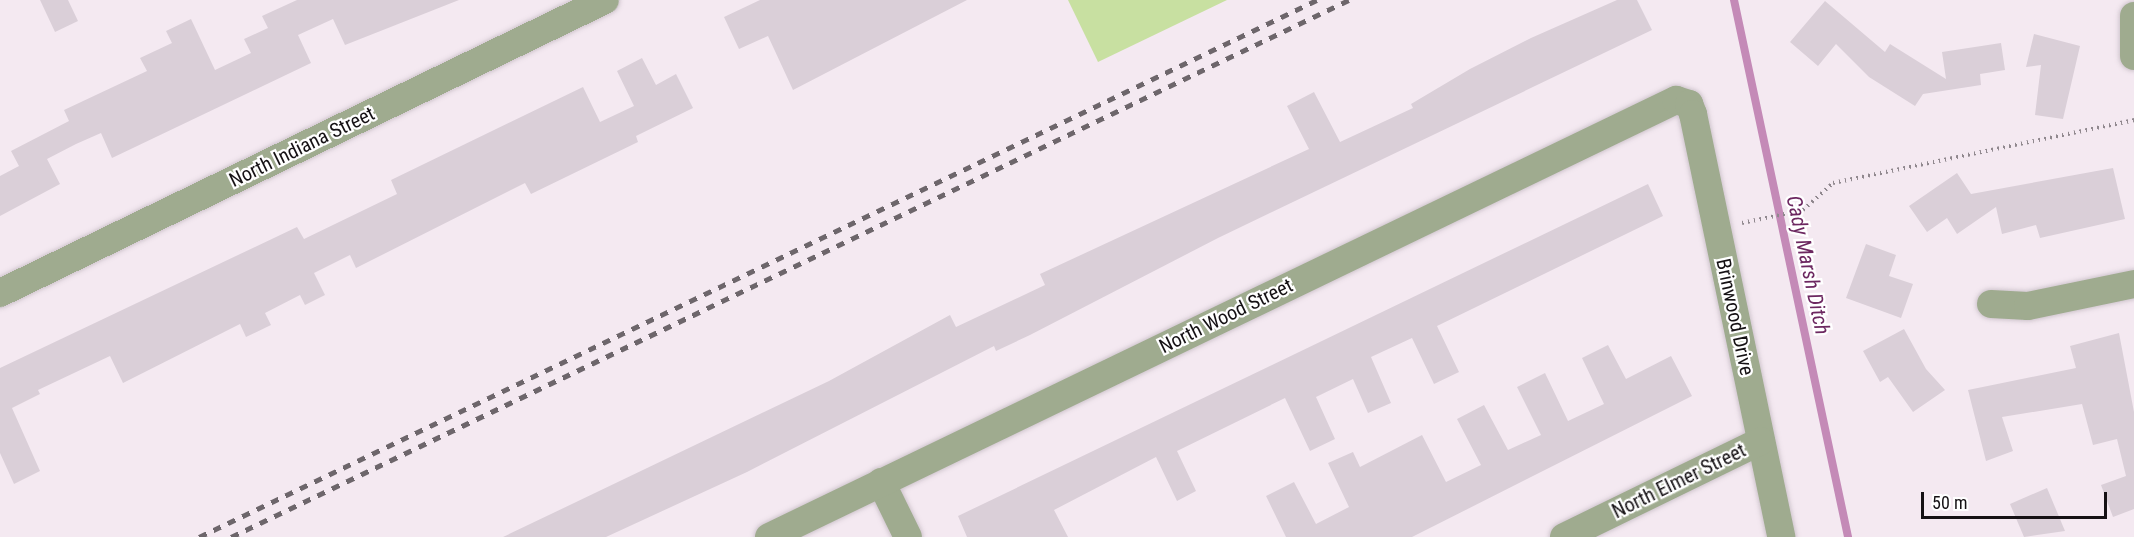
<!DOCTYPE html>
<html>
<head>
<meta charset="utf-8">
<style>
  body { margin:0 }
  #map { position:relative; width:2134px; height:537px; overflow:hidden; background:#f4e9f1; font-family:"Roboto Condensed",sans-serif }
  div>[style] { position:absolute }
  .green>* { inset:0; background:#c8e0a1 }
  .stream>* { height:8px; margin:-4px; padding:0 4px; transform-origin:4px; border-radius:4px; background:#c48ab7 }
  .building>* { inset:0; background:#dacfd8 }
  .path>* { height:4px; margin-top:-2px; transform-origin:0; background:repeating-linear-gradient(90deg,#90888e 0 1.5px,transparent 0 6px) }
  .roads { filter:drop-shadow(0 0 2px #d0c6ce) drop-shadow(0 0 2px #d0c6ce) }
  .minor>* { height:28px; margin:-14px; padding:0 14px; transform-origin:14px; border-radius:14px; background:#9fab8f }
  .rail>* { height:4.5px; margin-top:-2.25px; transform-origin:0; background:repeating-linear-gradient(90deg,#6d666b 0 8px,transparent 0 16px) }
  span { translate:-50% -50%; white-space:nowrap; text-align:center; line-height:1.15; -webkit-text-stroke:4.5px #fff; paint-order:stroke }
  .street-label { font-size:20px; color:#151114 }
  .water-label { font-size:21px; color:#6c2760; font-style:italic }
  .scale { position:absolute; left:1921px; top:492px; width:186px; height:27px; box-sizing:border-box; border:3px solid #151114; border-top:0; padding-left:8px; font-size:18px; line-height:21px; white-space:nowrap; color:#151114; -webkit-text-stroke:4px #fff; paint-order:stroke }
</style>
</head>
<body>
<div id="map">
  <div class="green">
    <div style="clip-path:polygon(1068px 0,1227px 0,1098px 62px)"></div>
  </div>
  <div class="stream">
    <div style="left:1734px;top:0;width:549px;rotate:78.01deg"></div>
  </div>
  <div class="building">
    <div style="clip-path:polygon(40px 0,68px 0,78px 21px,55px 32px)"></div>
    <div style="clip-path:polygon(297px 0,459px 0,345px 45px,333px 19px,298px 35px,311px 63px,112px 158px,101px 133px,76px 144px,47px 159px,60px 184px,0 216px,0 176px,19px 166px,11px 151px,69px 121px,64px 110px,147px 71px,140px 58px,172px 43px,166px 31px,191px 19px,215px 70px,251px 53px,244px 39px,268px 28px,262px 16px)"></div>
    <div style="clip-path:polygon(760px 0,967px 0,793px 90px,768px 36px,739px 49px,724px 17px)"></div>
    <div style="clip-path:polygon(1617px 0,1637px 0,1652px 30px,1218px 238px,1030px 335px,996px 351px,994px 346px,747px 472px,606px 537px,503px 537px,829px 381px,950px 315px,956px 327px,1045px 285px,1040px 274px,1309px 149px,1287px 106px,1314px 92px,1340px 142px,1413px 108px,1411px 104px,1470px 69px,1531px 38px)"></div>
    <div style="clip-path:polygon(1825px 1px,1885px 52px,1890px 44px,1946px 79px,1942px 52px,2001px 43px,2005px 70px,1980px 74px,1981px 85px,1923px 94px,1915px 106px,1869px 77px,1836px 44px,1818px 66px,1790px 42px)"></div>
    <div style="clip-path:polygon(2034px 34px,2080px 46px,2063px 119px,2035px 115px,2041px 65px,2026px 67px)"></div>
    <div style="clip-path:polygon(642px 58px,656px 85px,676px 74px,693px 108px,636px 136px,638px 142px,531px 194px,525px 183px,356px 268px,350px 255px,314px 273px,325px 295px,305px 305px,300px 295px,265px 313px,271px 325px,246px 337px,240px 324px,123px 383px,110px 356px,38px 390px,40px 394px,12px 408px,40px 471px,14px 484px,0 453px,0 368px,297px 227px,304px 239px,397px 194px,391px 180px,583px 87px,600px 122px,634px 106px,617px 71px)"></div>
    <div style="clip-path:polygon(2113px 168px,2125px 219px,2040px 238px,2036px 225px,2002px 234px,1996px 207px,1957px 234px,1947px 218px,1927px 232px,1909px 206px,1957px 173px,1971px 194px)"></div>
    <div style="clip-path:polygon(1648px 184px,1663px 216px,1437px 326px,1459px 372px,1434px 384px,1412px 338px,1371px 357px,1391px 403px,1368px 413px,1353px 379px,1316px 397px,1335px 439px,1310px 451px,1285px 398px,1177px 451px,1196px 491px,1177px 501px,1156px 457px,1054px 510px,1068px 537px,967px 537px,958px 516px)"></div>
    <div style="clip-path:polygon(1866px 244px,1896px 255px,1889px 276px,1913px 284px,1901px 318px,1846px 298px)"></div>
    <div style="clip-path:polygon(1904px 329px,1926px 369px,1945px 390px,1913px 412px,1888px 377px,1880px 382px,1863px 351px)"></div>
    <div style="clip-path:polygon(2119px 333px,2134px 412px,2134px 509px,2113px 517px,2101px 485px,2126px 476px,2117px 439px,2093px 445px,2082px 404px,2002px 417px,2013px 451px,1986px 461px,1968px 390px,2076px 368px,2070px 346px)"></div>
    <div style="clip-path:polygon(1608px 345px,1626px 379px,1671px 356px,1692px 396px,1412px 537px,1286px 537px,1266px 496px,1294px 482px,1316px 524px,1349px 507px,1328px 463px,1353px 452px,1360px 467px,1422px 435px,1446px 482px,1481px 465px,1457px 419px,1484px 405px,1508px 450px,1541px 435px,1517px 387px,1545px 373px,1568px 421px,1604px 404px,1582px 358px)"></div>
    <div style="clip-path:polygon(2047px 488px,2065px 531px,2024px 537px,2010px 504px)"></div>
  </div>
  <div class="path">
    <div style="left:1742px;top:223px;width:62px;rotate:-12deg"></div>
    <div style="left:1803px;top:210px;width:40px;rotate:-42deg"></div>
    <div style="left:1833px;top:183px;width:308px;rotate:-11.8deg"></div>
  </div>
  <div class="roads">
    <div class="minor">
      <div style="left:2134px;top:16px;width:40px;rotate:90deg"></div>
      <div style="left:0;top:293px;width:672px;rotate:-25.84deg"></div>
      <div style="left:1991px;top:304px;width:37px;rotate:3deg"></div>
      <div style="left:2028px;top:306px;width:108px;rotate:-11.7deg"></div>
      <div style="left:881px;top:482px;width:61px;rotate:63.9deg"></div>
      <div style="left:769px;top:537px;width:1007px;rotate:-25.73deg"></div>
      <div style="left:1676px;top:100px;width:14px;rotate:17deg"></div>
      <div style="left:1689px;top:104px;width:11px;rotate:68deg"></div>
      <div style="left:1693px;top:114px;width:432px;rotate:78.2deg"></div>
      <div style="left:1564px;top:537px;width:219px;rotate:-26deg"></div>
    </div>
  </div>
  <div class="rail">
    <div style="left:199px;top:537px;width:1240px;rotate:-25.66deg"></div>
    <div style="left:231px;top:537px;width:1240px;rotate:-25.66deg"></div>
  </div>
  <div class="street-label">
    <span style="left:302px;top:147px;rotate:-26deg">North Indiana Street</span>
    <span style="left:1226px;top:316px;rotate:-26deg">North Wood Street</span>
    <span style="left:1735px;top:317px;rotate:78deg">Brinwood Drive</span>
    <span style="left:1679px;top:481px;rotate:-26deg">North Elmer Street</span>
  </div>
  <div class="water-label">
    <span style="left:1808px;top:265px;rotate:78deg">Cady Marsh Ditch</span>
  </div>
  <div class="scale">50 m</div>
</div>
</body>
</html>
